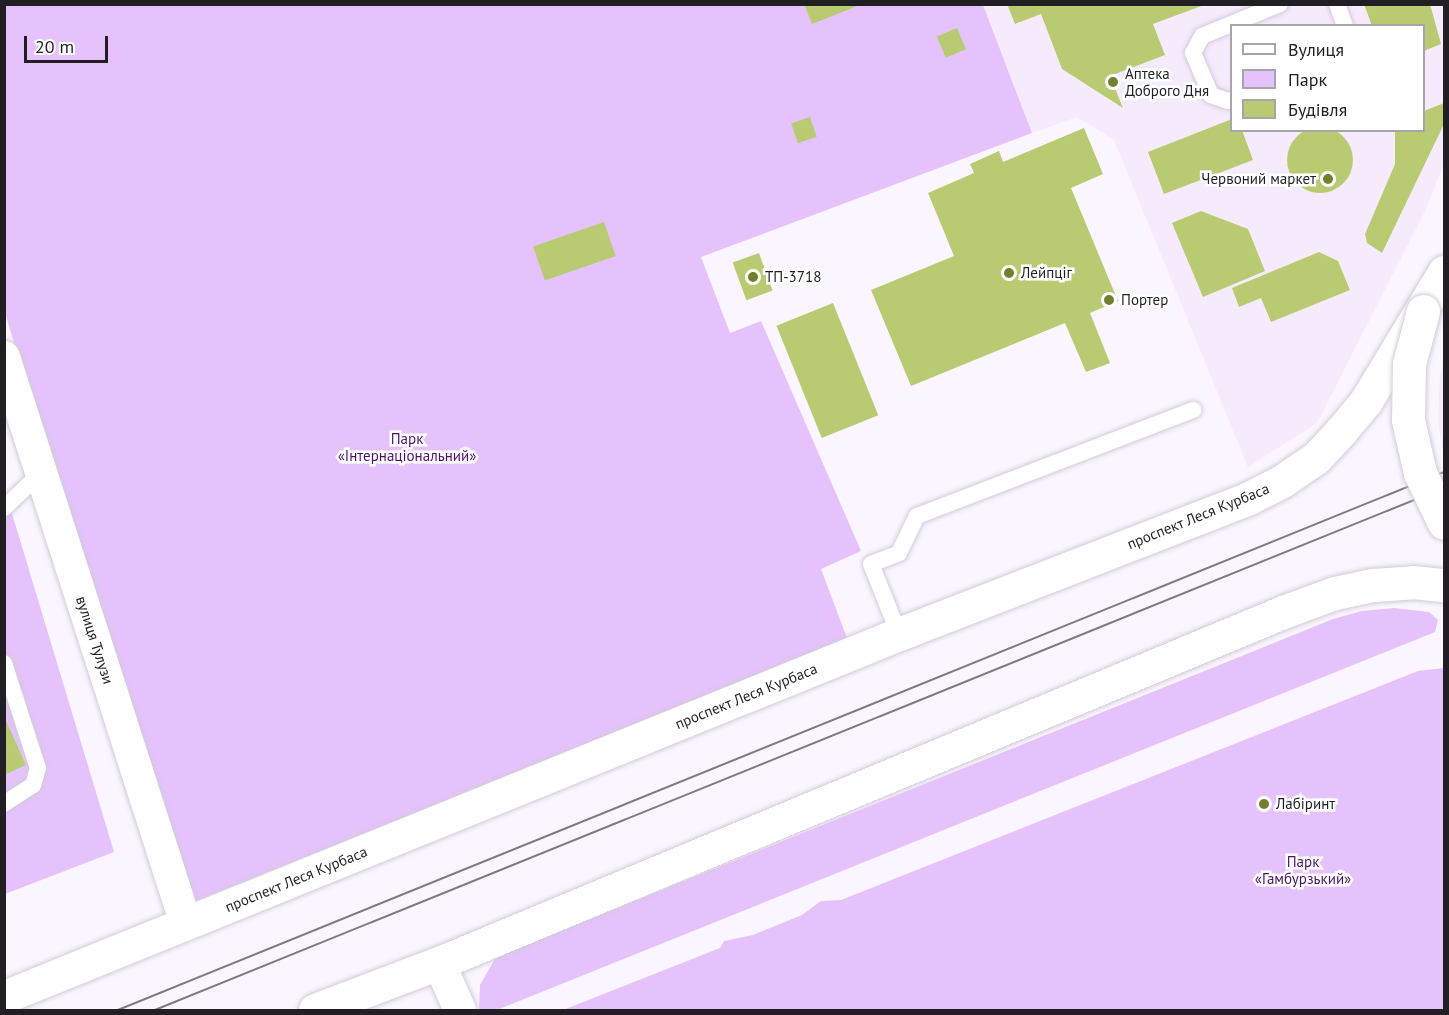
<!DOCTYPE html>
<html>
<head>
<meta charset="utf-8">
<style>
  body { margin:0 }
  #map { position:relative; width:1449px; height:1015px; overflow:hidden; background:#faf5fe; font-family:"PT Sans",sans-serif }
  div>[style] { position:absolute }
  .built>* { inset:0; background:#f6ebfd }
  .green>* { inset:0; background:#e5c2fc }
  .building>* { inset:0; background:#b9cb72; transform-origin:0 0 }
  .round { border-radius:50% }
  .roads { filter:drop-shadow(0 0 2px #d3cada) drop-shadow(0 0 2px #d3cada) }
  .service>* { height:16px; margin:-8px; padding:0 8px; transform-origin:8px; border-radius:8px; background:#fff }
  .minor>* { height:32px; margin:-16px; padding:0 16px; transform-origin:16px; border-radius:16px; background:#fff }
  .primary>* { height:33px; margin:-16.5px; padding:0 16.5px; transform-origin:16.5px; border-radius:16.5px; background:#fff }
  .tram>* { height:1.5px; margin:-0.75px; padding:0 0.75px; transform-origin:0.75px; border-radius:0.75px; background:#7e7a81 }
  .bridges { filter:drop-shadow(0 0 2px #d3cada) drop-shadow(0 0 2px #d3cada) }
  .primary-bridge>* { height:33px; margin:-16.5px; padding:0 16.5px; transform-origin:16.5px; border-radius:16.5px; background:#fff }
  .dots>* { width:16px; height:16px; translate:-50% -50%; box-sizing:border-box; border:3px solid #fff; border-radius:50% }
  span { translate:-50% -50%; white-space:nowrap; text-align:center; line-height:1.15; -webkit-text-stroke:5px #fff; paint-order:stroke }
  .poi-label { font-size:15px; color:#211e24 }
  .left { translate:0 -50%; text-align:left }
  .right { translate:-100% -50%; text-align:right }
  .park-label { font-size:15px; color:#4e116a }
  .street-label { font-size:15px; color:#211e24 }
  .frame { position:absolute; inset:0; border:6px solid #211e24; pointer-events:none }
  .legend { position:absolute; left:1230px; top:24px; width:195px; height:108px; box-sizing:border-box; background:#fff; border:2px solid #a6a5a7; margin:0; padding:8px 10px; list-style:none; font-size:18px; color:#211e24 }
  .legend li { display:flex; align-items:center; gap:12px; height:30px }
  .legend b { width:30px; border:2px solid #a6a5a7 }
  .scale { position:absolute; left:24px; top:36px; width:84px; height:27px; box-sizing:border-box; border:3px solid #211e24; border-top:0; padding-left:8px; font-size:18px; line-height:21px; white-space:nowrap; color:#211e24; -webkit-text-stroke:4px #fff; paint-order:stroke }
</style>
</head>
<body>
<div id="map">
  <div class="built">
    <div style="clip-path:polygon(evenodd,983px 5px,1444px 5px,1444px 164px,1425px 211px,1317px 423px,1248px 467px,1114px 140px,1077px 117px,1032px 133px,983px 5px,1232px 26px,1424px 26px,1424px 130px,1232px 130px,1232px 26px)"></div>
    <div style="clip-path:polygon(1444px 359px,1444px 458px,1438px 421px,1440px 377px)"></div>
  </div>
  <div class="green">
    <div style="clip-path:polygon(5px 5px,983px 5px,1032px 133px,701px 257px,730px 333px,761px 321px,861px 551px,821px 569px,847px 638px,191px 903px,56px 489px,5px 312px)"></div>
    <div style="clip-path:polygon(4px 487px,114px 852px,5px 894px,4px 894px)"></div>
    <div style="clip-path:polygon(1394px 608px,1429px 612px,1438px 620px,1435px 632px,497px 1010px,479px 1010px,480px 985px,496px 957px,1333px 619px,1362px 611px)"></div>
    <div style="clip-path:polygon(1444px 668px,1444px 1010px,563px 1010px,720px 948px,724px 941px,753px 935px,802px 915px,821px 901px,841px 900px,1418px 671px)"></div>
  </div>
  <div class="building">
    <div style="clip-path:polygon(804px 4px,860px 4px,860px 5px,812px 24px)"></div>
    <div style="clip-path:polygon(1007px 4px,1204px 4px,1204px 5px,1153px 24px,1165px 55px,1110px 76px,1123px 108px,1062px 69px,1041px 14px,1015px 24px)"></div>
    <div style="clip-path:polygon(1364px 4px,1430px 4px,1441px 44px,1424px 51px,1424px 26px,1372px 26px)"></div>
    <div style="left:957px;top:28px;width:23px;height:22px;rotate:67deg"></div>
    <div style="clip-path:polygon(1444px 103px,1444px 124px,1382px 253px,1367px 243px,1365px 234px,1395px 164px,1395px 132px,1424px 130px,1424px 111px)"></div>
    <div style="left:810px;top:117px;width:21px;height:20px;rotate:71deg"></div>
    <div style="clip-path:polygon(1232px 119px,1232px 130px,1242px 130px,1253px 160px,1164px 194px,1148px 152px)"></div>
    <div class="round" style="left:1287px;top:127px;width:66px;height:66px"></div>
    <div style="clip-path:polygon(1084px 128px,1103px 174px,1071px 188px,1118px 301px,1090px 313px,1110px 363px,1086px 372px,1065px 323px,911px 386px,871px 290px,954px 256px,928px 193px,974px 173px,970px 164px,999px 151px,1003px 162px)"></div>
    <div style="clip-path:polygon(1201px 211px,1248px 229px,1265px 271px,1203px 297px,1172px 223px)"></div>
    <div style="left:604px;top:222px;width:36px;height:75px;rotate:71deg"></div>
    <div style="clip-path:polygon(1319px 252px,1338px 261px,1350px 290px,1271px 322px,1261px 298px,1239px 307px,1232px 288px)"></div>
    <div style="left:759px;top:253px;width:40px;height:28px;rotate:70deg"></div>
    <div style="left:833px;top:303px;width:121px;height:61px;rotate:68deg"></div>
    <div style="clip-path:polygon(4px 716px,26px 765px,4px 775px)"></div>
  </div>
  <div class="roads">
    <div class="service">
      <div style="left:1337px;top:4px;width:23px;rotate:70deg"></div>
      <div style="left:1232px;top:100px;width:4px;rotate:166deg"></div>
      <div style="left:1228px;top:101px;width:18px;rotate:-161deg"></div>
      <div style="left:1211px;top:95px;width:46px;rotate:-113.2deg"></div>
      <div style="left:1193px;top:53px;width:19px;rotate:-62deg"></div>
      <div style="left:1202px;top:36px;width:84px;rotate:-22.3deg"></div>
      <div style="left:4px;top:508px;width:50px;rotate:-43.4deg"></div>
      <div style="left:899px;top:634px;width:75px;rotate:-111.8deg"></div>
      <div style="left:871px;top:564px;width:30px;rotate:-21deg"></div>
      <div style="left:899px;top:553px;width:41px;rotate:-64.1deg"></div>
      <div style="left:917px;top:516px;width:296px;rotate:-21deg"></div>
      <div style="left:4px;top:663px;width:110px;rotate:72.1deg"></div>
      <div style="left:38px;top:768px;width:18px;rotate:106deg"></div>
      <div style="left:33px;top:785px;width:35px;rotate:147deg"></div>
    </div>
    <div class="minor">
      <div style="left:4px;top:357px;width:595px;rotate:72.2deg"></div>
      <div style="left:439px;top:963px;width:51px;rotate:65.9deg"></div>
    </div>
    <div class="primary">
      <div style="left:4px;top:997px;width:966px;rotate:-22.08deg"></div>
      <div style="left:899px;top:634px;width:375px;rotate:-21.2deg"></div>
      <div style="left:1249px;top:498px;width:37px;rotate:-27deg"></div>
      <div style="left:1282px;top:481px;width:41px;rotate:-34.1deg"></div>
      <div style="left:1316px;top:458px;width:37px;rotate:-47deg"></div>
      <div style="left:1341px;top:431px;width:39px;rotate:-50deg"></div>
      <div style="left:1366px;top:401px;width:151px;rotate:-58.8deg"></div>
      <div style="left:315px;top:1010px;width:133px;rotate:-20.8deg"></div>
      <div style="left:439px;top:963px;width:914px;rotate:-22.58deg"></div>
      <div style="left:1283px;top:612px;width:55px;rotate:-20.1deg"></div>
      <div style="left:1335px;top:593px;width:40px;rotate:-12deg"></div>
      <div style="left:1374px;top:585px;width:39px;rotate:-4deg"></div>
      <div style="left:1413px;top:582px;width:31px;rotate:6deg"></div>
    </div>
  </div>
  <div class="tram">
    <div style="left:118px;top:1010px;width:1431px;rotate:-22.08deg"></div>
    <div style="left:155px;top:1010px;width:1391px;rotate:-22.05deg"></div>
  </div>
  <div class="bridges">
    <div class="primary-bridge">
      <div style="left:1423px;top:311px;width:55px;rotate:104.8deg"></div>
      <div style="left:1409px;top:364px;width:56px;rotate:91deg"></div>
      <div style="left:1408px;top:420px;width:54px;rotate:77.2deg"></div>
      <div style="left:1420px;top:473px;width:55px;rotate:64.4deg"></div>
    </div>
  </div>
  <div class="dots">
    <div style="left:1113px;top:82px;background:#72802e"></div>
    <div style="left:1328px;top:179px;background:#72802e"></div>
    <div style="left:1009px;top:273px;background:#72802e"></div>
    <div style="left:753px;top:277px;background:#72802e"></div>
    <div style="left:1109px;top:300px;background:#72802e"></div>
    <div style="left:1264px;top:804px;background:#72802e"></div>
  </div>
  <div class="poi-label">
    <span class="left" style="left:1125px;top:82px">Аптека<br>Доброго Дня</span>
    <span class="right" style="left:1316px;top:179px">Червоний маркет</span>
    <span class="left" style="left:1021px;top:273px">Лейпціг</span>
    <span class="left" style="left:765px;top:277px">ТП-3718</span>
    <span class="left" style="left:1121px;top:300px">Портер</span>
    <span class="left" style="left:1276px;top:804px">Лабіринт</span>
  </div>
  <div class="park-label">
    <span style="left:407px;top:447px">Парк<br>«Інтернаціональний»</span>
    <span style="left:1303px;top:870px">Парк<br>«Гамбурзький»</span>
  </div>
  <div class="street-label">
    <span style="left:1198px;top:516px;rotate:-22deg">проспект Леся Курбаса</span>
    <span style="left:95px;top:640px;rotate:72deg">вулиця Тулузи</span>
    <span style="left:746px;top:696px;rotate:-22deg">проспект Леся Курбаса</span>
    <span style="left:296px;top:879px;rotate:-22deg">проспект Леся Курбаса</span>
  </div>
  <div class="frame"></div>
  <ul class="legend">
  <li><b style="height:8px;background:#fff"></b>Вулиця</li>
  <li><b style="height:16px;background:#e5c2fc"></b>Парк</li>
  <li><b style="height:16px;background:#b9cb72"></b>Будівля</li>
  </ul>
  <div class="scale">20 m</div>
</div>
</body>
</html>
